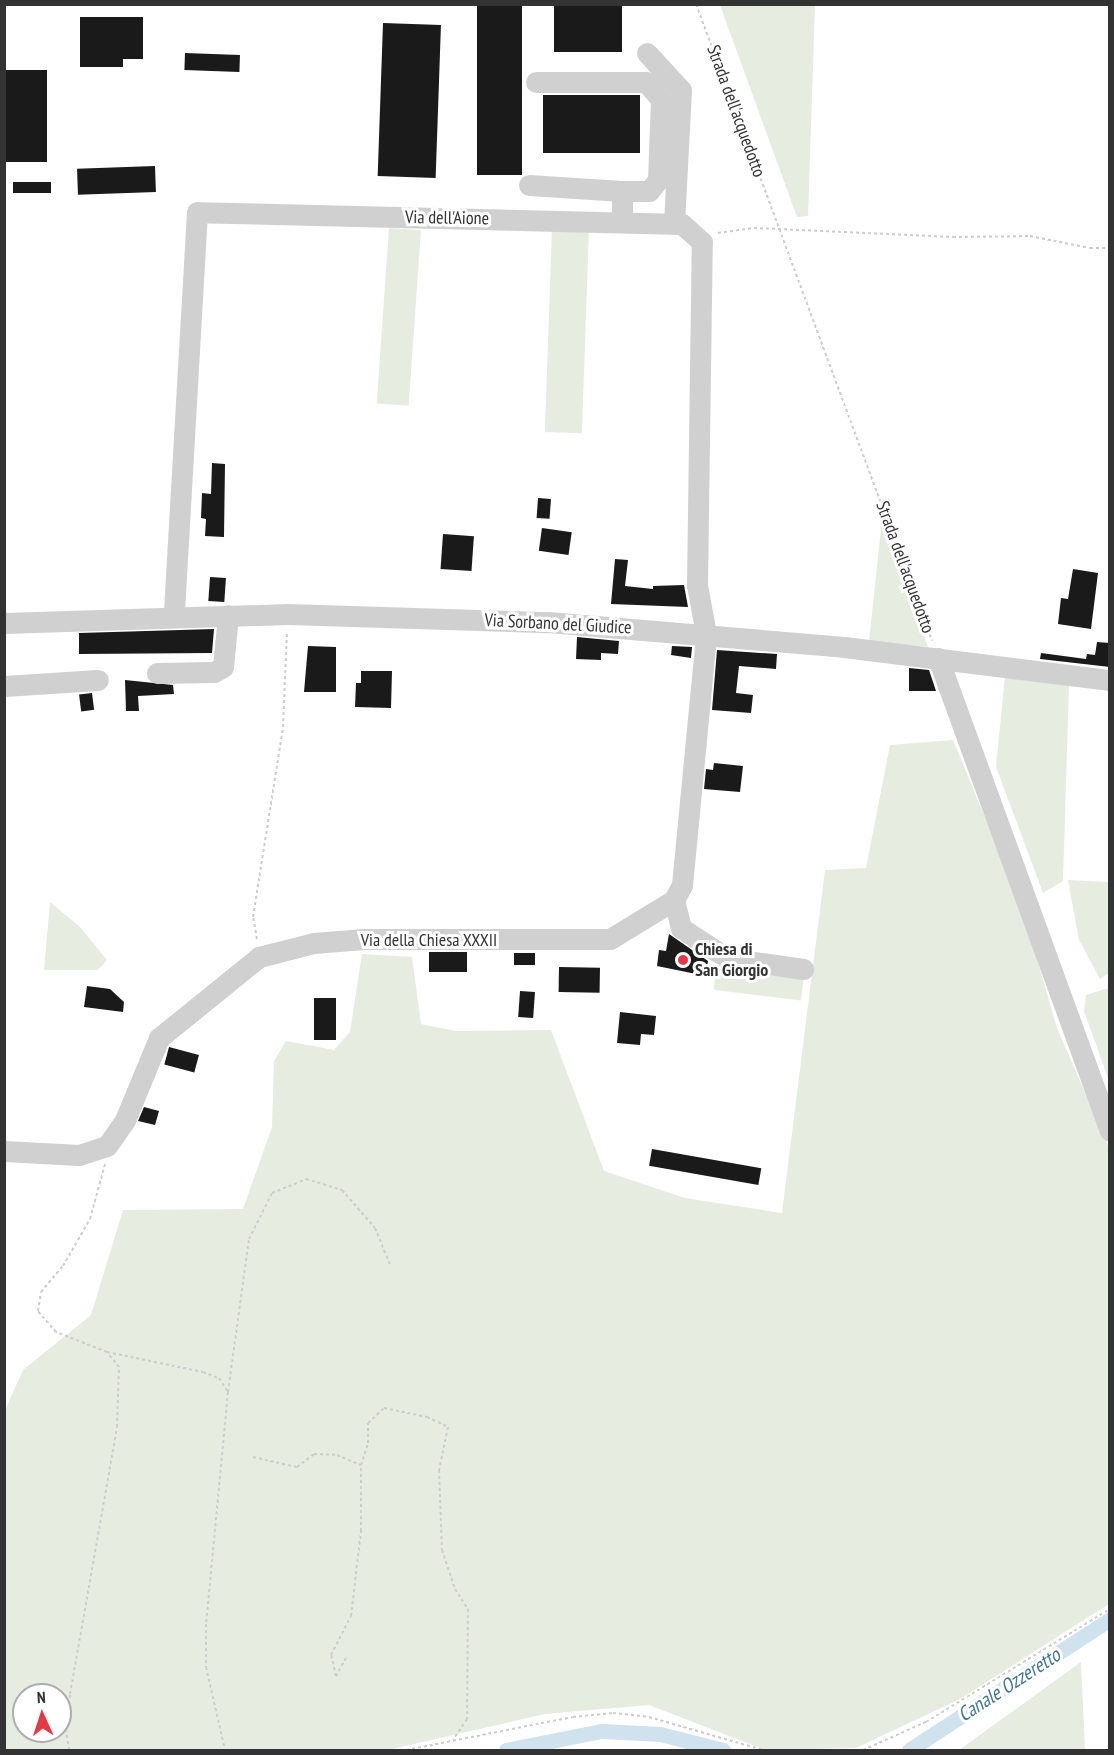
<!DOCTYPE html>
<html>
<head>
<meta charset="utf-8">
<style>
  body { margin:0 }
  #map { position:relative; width:1114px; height:1755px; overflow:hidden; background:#fff; font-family:"PT Sans Narrow",sans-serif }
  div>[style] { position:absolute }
  .green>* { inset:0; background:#e6ecdf; transform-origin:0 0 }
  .canal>* { height:15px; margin:-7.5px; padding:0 7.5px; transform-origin:7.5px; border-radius:7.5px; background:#cfe2ee }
  .building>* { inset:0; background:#1a1a1a; transform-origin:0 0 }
  .path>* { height:2px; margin-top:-1px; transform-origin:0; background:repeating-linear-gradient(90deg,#cdcdcd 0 3px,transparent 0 6px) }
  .minor>* { height:21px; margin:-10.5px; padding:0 10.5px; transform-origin:10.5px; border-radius:10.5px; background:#d0d0d0 }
  .dots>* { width:16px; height:16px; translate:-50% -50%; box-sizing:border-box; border:3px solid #fff; border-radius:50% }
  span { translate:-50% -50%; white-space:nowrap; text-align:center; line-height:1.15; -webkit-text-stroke:6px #fff; paint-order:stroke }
  .street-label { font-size:18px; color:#333 }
  .poi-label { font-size:18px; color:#333; font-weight:700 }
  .left { translate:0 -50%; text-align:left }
  .water-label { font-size:20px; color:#3f7597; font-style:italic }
  .frame { position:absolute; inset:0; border:6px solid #333; pointer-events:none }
  .north { position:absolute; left:12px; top:1683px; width:60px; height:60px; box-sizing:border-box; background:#fff; border:2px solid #adadad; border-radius:50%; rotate:357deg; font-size:16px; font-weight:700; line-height:24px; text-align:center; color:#333 }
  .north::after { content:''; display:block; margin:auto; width:21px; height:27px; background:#e63946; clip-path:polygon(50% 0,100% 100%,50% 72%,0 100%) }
</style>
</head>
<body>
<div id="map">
  <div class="green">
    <div style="clip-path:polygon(720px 5px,815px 5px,808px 216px,797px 217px)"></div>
    <div style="left:389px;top:228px;width:32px;height:176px;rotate:4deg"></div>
    <div style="left:552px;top:228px;width:37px;height:204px;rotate:2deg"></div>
    <div style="clip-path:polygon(882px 520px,928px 647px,869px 641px)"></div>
    <div style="clip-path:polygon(1005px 676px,1069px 684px,1063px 881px,1043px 893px,996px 767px)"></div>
    <div style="clip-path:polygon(evenodd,953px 740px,1021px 904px,1057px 1028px,1109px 1148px,1109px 1604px,960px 1699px,856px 1748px,765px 1750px,649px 1705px,545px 1714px,388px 1750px,5px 1750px,5px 1410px,23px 1370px,91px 1315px,123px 1210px,243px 1209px,272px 1127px,274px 1061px,286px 1041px,334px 1050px,350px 1032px,362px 954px,412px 957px,421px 1024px,456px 1031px,551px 1030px,604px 1171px,685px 1198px,782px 1213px,825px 870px,866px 868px,890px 745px,953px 740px,24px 1695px,60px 1695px,60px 1731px,24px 1731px,24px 1695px)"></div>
    <div style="clip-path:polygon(1068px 880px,1108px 882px,1109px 973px,1100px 979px,1079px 940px)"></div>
    <div style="clip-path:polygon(50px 902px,80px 927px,107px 960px,98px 970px,44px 970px)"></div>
    <div style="left:717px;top:962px;width:88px;height:28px;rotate:7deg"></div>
    <div style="clip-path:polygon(1109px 988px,1110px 988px,1109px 1081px,1084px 1011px,1086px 995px)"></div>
    <div style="clip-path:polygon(1081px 1662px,1085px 1750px,959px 1750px)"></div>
  </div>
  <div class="canal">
    <div style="left:506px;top:1750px;width:97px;rotate:-11.3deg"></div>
    <div style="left:601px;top:1731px;width:59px;rotate:2.9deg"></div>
    <div style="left:660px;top:1734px;width:65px;rotate:14.3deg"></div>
    <div style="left:909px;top:1750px;width:240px;rotate:-33.1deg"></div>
  </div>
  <div class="building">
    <div style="left:477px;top:4px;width:45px;height:171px"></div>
    <div style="left:554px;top:4px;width:68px;height:48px"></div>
    <div style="clip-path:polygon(80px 17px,143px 17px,143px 59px,123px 59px,123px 67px,80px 67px)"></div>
    <div style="left:383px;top:23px;width:58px;height:153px;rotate:2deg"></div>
    <div style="left:185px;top:53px;width:55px;height:17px;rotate:2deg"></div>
    <div style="left:6px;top:70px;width:41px;height:92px"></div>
    <div style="left:543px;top:95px;width:97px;height:58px"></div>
    <div style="left:155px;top:166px;width:26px;height:78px;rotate:88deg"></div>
    <div style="left:51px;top:182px;width:11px;height:38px;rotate:90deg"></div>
    <div style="clip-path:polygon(212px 463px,225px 464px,224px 537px,205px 536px,206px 519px,201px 518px,202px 493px,211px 494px)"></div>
    <div style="left:538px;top:498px;width:13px;height:20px;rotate:4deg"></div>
    <div style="left:542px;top:528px;width:30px;height:23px;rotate:8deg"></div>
    <div style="left:443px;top:534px;width:31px;height:35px;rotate:4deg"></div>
    <div style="clip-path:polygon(615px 559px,628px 560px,625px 586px,653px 589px,653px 586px,684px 585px,688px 607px,611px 604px)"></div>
    <div style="clip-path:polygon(1073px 569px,1098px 573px,1091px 629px,1058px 624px,1061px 598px,1068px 599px)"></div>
    <div style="left:210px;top:577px;width:16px;height:24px;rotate:4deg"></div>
    <div style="clip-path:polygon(214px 629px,212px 653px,79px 654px,79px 633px)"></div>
    <div style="clip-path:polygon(577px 637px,619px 641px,618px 654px,601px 653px,601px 660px,576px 659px)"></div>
    <div style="clip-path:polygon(1097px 642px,1110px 643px,1110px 667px,1040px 659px,1041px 653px,1086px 659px,1087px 654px,1095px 655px)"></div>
    <div style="clip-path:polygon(308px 646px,336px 647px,336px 692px,304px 692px)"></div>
    <div style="clip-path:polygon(672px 646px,692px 647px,691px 658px,671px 655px)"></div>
    <div style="clip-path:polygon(717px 650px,777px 654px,776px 669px,739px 666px,736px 693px,753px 695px,751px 713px,712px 710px)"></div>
    <div style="clip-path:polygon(909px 668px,929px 670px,936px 691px,909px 691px)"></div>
    <div style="clip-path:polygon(361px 671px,392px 671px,391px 708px,355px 707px,356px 683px,361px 683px)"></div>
    <div style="clip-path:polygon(125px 680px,173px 685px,174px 694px,138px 696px,139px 711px,126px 711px)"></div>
    <div style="left:92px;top:693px;width:17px;height:13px;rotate:83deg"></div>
    <div style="clip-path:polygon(714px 763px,743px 766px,740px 792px,704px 789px,706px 769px,713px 770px)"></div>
    <div style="clip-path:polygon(669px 934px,708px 961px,706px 976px,657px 966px,659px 950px,666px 951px)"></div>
    <div style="left:429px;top:952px;width:38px;height:20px"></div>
    <div style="left:514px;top:953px;width:21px;height:12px"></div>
    <div style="left:559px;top:967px;width:41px;height:25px;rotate:1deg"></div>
    <div style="clip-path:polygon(87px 986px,110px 989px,124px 1002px,123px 1012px,84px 1007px)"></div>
    <div style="left:520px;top:991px;width:15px;height:26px;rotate:4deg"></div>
    <div style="left:314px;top:998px;width:22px;height:42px"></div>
    <div style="clip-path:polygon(620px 1012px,656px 1016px,654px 1035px,641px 1034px,640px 1045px,617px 1043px)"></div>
    <div style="left:169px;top:1047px;width:31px;height:18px;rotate:15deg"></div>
    <div style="clip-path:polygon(144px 1107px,159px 1111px,155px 1125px,138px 1121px)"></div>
    <div style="left:652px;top:1149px;width:111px;height:17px;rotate:10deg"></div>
  </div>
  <div class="path">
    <div style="left:696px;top:4px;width:679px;rotate:69.67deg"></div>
    <div style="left:718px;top:233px;width:36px;rotate:-8deg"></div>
    <div style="left:754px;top:228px;width:199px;rotate:2.6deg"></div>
    <div style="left:953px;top:237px;width:77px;rotate:-0.7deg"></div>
    <div style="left:1030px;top:236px;width:61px;rotate:11.3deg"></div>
    <div style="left:1090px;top:248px;width:20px"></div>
    <div style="left:257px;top:939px;width:22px;rotate:-100deg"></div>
    <div style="left:253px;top:917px;width:192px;rotate:-81deg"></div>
    <div style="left:283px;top:727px;width:95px;rotate:-87.6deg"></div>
    <div style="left:107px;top:1352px;width:98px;rotate:11.8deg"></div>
    <div style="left:203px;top:1372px;width:17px;rotate:21deg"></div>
    <div style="left:219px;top:1378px;width:17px;rotate:57deg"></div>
    <div style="left:228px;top:1392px;width:233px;rotate:95.4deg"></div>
    <div style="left:206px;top:1624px;width:43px;rotate:90deg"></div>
    <div style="left:206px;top:1667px;width:85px;rotate:77.1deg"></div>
    <div style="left:228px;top:1392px;width:154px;rotate:-82.2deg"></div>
    <div style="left:249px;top:1239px;width:51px;rotate:-63.4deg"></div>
    <div style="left:272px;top:1193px;width:37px;rotate:-22deg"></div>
    <div style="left:306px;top:1179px;width:38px;rotate:17deg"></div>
    <div style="left:342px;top:1190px;width:50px;rotate:49deg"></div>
    <div style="left:375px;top:1228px;width:42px;rotate:67.7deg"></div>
    <div style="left:253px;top:1457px;width:45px;rotate:12.8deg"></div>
    <div style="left:297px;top:1467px;width:21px;rotate:-37deg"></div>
    <div style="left:314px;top:1454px;width:23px;rotate:2deg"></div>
    <div style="left:337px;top:1455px;width:26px;rotate:23deg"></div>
    <div style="left:346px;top:1658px;width:21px;rotate:119deg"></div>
    <div style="left:336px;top:1676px;width:22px;rotate:-103deg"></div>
    <div style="left:331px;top:1655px;width:44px;rotate:-62.9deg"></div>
    <div style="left:351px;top:1616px;width:86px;rotate:-83.3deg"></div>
    <div style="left:361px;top:1531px;width:66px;rotate:-90deg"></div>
    <div style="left:361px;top:1465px;width:23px;rotate:-72deg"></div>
    <div style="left:368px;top:1443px;width:20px;rotate:-90deg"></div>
    <div style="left:368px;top:1423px;width:22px;rotate:-43deg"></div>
    <div style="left:384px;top:1408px;width:44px;rotate:11.8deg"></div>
    <div style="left:427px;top:1417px;width:23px;rotate:25deg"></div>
    <div style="left:448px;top:1427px;width:44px;rotate:101.8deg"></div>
    <div style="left:439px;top:1470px;width:80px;rotate:87.9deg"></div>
    <div style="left:442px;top:1550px;width:41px;rotate:71.6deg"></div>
    <div style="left:455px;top:1589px;width:24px;rotate:57deg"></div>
    <div style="left:468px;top:1609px;width:110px;rotate:90.5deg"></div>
    <div style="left:467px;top:1719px;width:25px;rotate:124deg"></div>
    <div style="left:69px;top:1750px;width:22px;rotate:-98deg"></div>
    <div style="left:66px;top:1728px;width:34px;rotate:-83deg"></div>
    <div style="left:70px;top:1694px;width:271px;rotate:-80deg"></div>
    <div style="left:117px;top:1427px;width:60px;rotate:-88.1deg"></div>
    <div style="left:119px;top:1367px;width:19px;rotate:-129deg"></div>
    <div style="left:107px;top:1352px;width:55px;rotate:-158.6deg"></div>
    <div style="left:56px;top:1332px;width:28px;rotate:-131deg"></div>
    <div style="left:38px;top:1311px;width:19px;rotate:-81deg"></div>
    <div style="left:41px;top:1292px;width:34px;rotate:-50deg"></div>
    <div style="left:63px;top:1266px;width:54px;rotate:-60.1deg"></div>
    <div style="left:90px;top:1219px;width:57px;rotate:-74.7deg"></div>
    <div style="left:406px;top:1750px;width:170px;rotate:-11.2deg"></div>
    <div style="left:573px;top:1717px;width:40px;rotate:-5.7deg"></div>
    <div style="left:613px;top:1713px;width:36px;rotate:6deg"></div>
    <div style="left:649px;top:1717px;width:119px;rotate:16.1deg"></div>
    <div style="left:863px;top:1750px;width:69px;rotate:-24deg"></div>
    <div style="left:926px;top:1722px;width:216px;rotate:-31.6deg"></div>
  </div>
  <div class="minor">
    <div style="left:647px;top:53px;width:50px;rotate:47.4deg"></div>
    <div style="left:681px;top:90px;width:133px;rotate:93deg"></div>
    <div style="left:536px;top:82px;width:110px"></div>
    <div style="left:646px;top:82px;width:23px;rotate:49deg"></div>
    <div style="left:661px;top:99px;width:81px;rotate:92.1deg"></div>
    <div style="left:658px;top:180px;width:14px;rotate:129deg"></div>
    <div style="left:649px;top:191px;width:27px;rotate:180deg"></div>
    <div style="left:529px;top:185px;width:93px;rotate:3.7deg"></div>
    <div style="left:622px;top:191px;width:31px;rotate:90deg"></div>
    <div style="left:4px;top:623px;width:284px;rotate:-1.8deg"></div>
    <div style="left:288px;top:614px;width:260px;rotate:1.8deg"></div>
    <div style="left:548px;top:622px;width:297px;rotate:4.8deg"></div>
    <div style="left:844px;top:647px;width:268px;rotate:7.1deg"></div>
    <div style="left:938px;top:658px;width:503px;rotate:70.02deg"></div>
    <div style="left:157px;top:673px;width:57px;rotate:-1deg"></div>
    <div style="left:214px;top:672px;width:10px;rotate:-29deg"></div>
    <div style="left:223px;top:667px;width:52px;rotate:-84.5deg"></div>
    <div style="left:4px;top:686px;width:94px;rotate:-3.7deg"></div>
    <div style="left:674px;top:900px;width:29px;rotate:76deg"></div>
    <div style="left:681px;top:928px;width:55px;rotate:33.1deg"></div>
    <div style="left:727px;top:958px;width:77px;rotate:8.2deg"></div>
    <div style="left:4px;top:1151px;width:75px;rotate:3.1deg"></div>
    <div style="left:79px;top:1155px;width:29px;rotate:-18deg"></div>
    <div style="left:107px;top:1146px;width:32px;rotate:-55deg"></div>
    <div style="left:125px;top:1120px;width:89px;rotate:-67.5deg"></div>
    <div style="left:159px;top:1038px;width:129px;rotate:-39deg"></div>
    <div style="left:259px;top:957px;width:57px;rotate:-14.3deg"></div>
    <div style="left:314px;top:943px;width:50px;rotate:-4.6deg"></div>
    <div style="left:364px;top:939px;width:246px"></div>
    <div style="left:610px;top:939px;width:75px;rotate:-31.4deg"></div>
    <div style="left:674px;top:900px;width:17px;rotate:-62deg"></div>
    <div style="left:682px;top:885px;width:252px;rotate:-84.5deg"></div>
    <div style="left:706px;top:634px;width:50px;rotate:-100.4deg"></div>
    <div style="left:697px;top:585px;width:343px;rotate:-89.2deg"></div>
    <div style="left:702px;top:242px;width:27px;rotate:-138deg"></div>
    <div style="left:682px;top:224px;width:485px;rotate:-178.6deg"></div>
    <div style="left:197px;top:212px;width:405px;rotate:93.3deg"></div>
  </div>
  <div class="dots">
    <div style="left:683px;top:960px;background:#e63946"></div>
  </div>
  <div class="street-label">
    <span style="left:736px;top:111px;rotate:70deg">Strada dell'acquedotto</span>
    <span style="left:447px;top:218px;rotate:1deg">Via dell'Aione</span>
    <span style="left:905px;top:567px;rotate:70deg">Strada dell'acquedotto</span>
    <span style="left:558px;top:624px;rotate:3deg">Via Sorbano del Giudice</span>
    <span style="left:429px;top:940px">Via della Chiesa XXXII</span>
  </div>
  <div class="poi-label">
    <span class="left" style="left:695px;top:960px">Chiesa di<br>San Giorgio</span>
  </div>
  <div class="water-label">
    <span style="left:1009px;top:1685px;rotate:-33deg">Canale Ozzeretto</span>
  </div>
  <div class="frame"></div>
  <div class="north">N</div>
</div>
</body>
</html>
